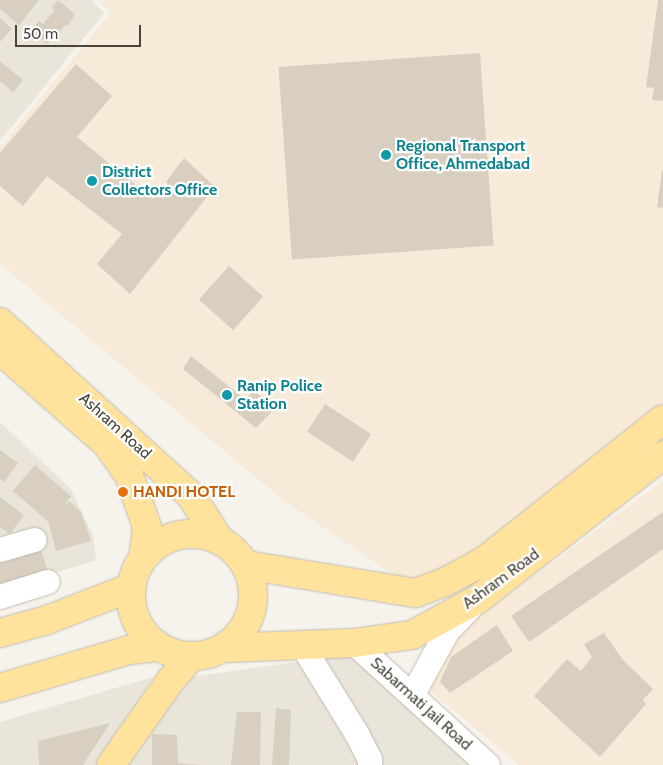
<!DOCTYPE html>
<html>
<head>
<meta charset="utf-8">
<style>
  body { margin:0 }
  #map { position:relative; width:663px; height:765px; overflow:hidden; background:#f6f3ec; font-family:Cabin,sans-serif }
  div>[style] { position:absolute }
  .residential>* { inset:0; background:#eae5da }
  .commercial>* { inset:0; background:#f7ead8 }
  .building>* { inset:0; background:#d8cfc1; transform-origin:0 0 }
  .roads { filter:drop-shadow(0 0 1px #c2bbae) drop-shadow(0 0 1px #c2bbae) }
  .minor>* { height:24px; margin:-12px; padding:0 12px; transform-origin:12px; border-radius:12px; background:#fff }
  .major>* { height:28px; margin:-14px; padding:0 14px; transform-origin:14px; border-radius:14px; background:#ffe39c }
  .major>.ring { margin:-14px; padding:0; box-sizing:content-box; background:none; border:28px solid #ffe39c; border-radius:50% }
  .dots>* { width:14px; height:14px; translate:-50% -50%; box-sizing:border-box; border:2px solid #fff; border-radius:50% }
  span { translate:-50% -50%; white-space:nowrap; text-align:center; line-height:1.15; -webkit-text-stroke:4.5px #fff; paint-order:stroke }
  .culture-label { font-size:16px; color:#0d838f; font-weight:700 }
  .left { translate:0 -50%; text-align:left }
  .street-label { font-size:16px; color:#4b4439 }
  .food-label { font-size:16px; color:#c56008; font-weight:700 }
  .scale { position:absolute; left:15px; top:25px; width:126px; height:22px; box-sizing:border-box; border:2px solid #4b4439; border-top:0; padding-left:6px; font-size:15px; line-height:18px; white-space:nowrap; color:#4b4439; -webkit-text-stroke:4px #fff; paint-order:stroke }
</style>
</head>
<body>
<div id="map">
  <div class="residential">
    <div style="clip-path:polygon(0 0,91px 0,104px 13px,0 141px)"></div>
    <div style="clip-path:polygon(0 422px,70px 488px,93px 535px,96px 560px,0 590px)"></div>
    <div style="clip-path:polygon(354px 654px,480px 765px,123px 765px,184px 678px)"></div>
    <div style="clip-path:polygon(153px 677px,97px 765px,0 765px,0 722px)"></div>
  </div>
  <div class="commercial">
    <div style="clip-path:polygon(98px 0,663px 0,663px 410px,478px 556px,412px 587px,284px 501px,0 264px,0 147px,111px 13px)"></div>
    <div style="clip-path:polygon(663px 481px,663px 765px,519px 765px,427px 688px,451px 637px)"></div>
  </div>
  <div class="building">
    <div style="clip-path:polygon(0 0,39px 0,19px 25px,0 9px)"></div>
    <div style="clip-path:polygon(58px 0,75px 14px,67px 27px,65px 25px,57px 34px,59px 36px,54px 41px,52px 39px,47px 44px,31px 30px,39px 21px,43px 24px,55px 10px,52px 7px)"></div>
    <div style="clip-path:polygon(658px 0,663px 0,663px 101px,652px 100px,654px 88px,646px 87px)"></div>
    <div style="clip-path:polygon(0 18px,12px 29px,0 42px)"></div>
    <div style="left:480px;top:53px;width:193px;height:202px;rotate:86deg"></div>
    <div style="clip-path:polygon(0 61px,23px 80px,13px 92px,0 81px)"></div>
    <div style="clip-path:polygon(76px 64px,112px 96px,77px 137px,153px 199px,184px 158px,215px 187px,130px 294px,97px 264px,122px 234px,47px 176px,23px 206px,0 186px,0 153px)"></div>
    <div style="clip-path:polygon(662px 171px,663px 171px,663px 208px,657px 207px)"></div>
    <div style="left:229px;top:266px;width:46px;height:45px;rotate:42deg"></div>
    <div style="clip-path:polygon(191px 356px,246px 400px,253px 390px,275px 408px,256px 428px,183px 369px)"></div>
    <div style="left:325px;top:404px;width:55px;height:33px;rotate:33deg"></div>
    <div style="clip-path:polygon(0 450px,18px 463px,4px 482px,0 479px)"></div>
    <div style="left:35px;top:465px;width:48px;height:34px;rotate:41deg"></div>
    <div style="clip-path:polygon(0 497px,24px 515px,10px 534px,0 527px)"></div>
    <div style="clip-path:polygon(69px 501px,81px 512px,91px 541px,56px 551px,48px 520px)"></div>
    <div style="clip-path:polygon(663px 512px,663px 549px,529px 642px,511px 616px)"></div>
    <div style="clip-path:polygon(41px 550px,48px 572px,0 587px,0 563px)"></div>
    <div style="clip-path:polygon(497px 625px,513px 651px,450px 693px,440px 682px,451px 657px)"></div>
    <div style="clip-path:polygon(604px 633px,623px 660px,653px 689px,643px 700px,646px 704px,600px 757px,534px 696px,567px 659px,581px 671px,592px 657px,584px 644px)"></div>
    <div style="clip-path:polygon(276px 708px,291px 710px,289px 765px,272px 765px)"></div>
    <div style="clip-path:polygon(237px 712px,261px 712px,260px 765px,231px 765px)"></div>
    <div style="clip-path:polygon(110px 723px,83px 765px,39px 765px,38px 741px)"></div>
    <div style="clip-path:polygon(152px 734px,177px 735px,178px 763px,200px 765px,152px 765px)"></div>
  </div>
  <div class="roads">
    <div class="minor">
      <div style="left:0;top:550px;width:36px;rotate:-16deg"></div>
      <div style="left:0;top:597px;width:50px;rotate:-17.4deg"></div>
      <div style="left:354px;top:643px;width:181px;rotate:42.3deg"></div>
      <div style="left:302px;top:645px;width:105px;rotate:58.3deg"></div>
      <div style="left:357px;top:734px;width:28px;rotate:63deg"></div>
      <div style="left:370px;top:759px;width:6px;rotate:90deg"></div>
      <div style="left:412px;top:696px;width:73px;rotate:-61.3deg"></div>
      <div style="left:447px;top:632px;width:33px;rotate:-46deg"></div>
    </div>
    <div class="major">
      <div style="left:0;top:322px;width:258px;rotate:42.3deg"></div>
      <div style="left:191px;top:496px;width:51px;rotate:56.9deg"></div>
      <div style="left:0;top:350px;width:142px;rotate:41.3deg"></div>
      <div style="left:107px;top:444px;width:38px;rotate:55deg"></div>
      <div style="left:129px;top:475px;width:55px;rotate:70.9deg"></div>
      <div style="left:147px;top:527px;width:31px;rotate:97deg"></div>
      <div class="ring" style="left:131px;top:534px;width:94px;height:94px"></div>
      <div style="left:246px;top:565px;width:172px;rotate:9.4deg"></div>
      <div style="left:416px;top:593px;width:31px;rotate:-21deg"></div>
      <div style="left:445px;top:582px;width:44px;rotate:-28.3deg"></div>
      <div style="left:484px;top:561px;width:228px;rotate:-38.4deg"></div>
      <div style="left:0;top:633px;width:49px;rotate:-15.5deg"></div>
      <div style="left:47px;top:620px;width:91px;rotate:-21.2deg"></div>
      <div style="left:225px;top:648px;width:129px;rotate:-2.2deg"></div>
      <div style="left:354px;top:643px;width:59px;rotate:-7.9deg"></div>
      <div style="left:412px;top:635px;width:75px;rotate:-28.6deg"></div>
      <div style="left:478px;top:599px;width:234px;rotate:-37.9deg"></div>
      <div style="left:0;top:688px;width:134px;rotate:-16.4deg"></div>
      <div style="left:129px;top:650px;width:30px;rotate:-6deg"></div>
      <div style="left:111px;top:765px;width:103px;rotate:-54.9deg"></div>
      <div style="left:170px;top:681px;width:32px;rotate:-49deg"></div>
    </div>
  </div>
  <div class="dots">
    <div style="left:386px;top:155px;background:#0f9aa8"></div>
    <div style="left:92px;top:181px;background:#0f9aa8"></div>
    <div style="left:227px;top:395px;background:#0f9aa8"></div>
    <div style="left:123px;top:492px;background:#e8710a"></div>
  </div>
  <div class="culture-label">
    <span class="left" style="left:396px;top:155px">Regional Transport<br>Office, Ahmedabad</span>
    <span class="left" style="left:102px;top:181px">District<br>Collectors Office</span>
    <span class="left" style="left:237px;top:395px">Ranip Police<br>Station</span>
  </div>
  <div class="street-label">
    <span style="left:115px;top:426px;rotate:42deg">Ashram Road</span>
    <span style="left:501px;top:579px;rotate:-36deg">Ashram Road</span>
    <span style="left:421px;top:704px;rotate:42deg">Sabarmati Jail Road</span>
  </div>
  <div class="food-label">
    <span class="left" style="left:133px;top:492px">HANDI HOTEL</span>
  </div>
  <div class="scale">50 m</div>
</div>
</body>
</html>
